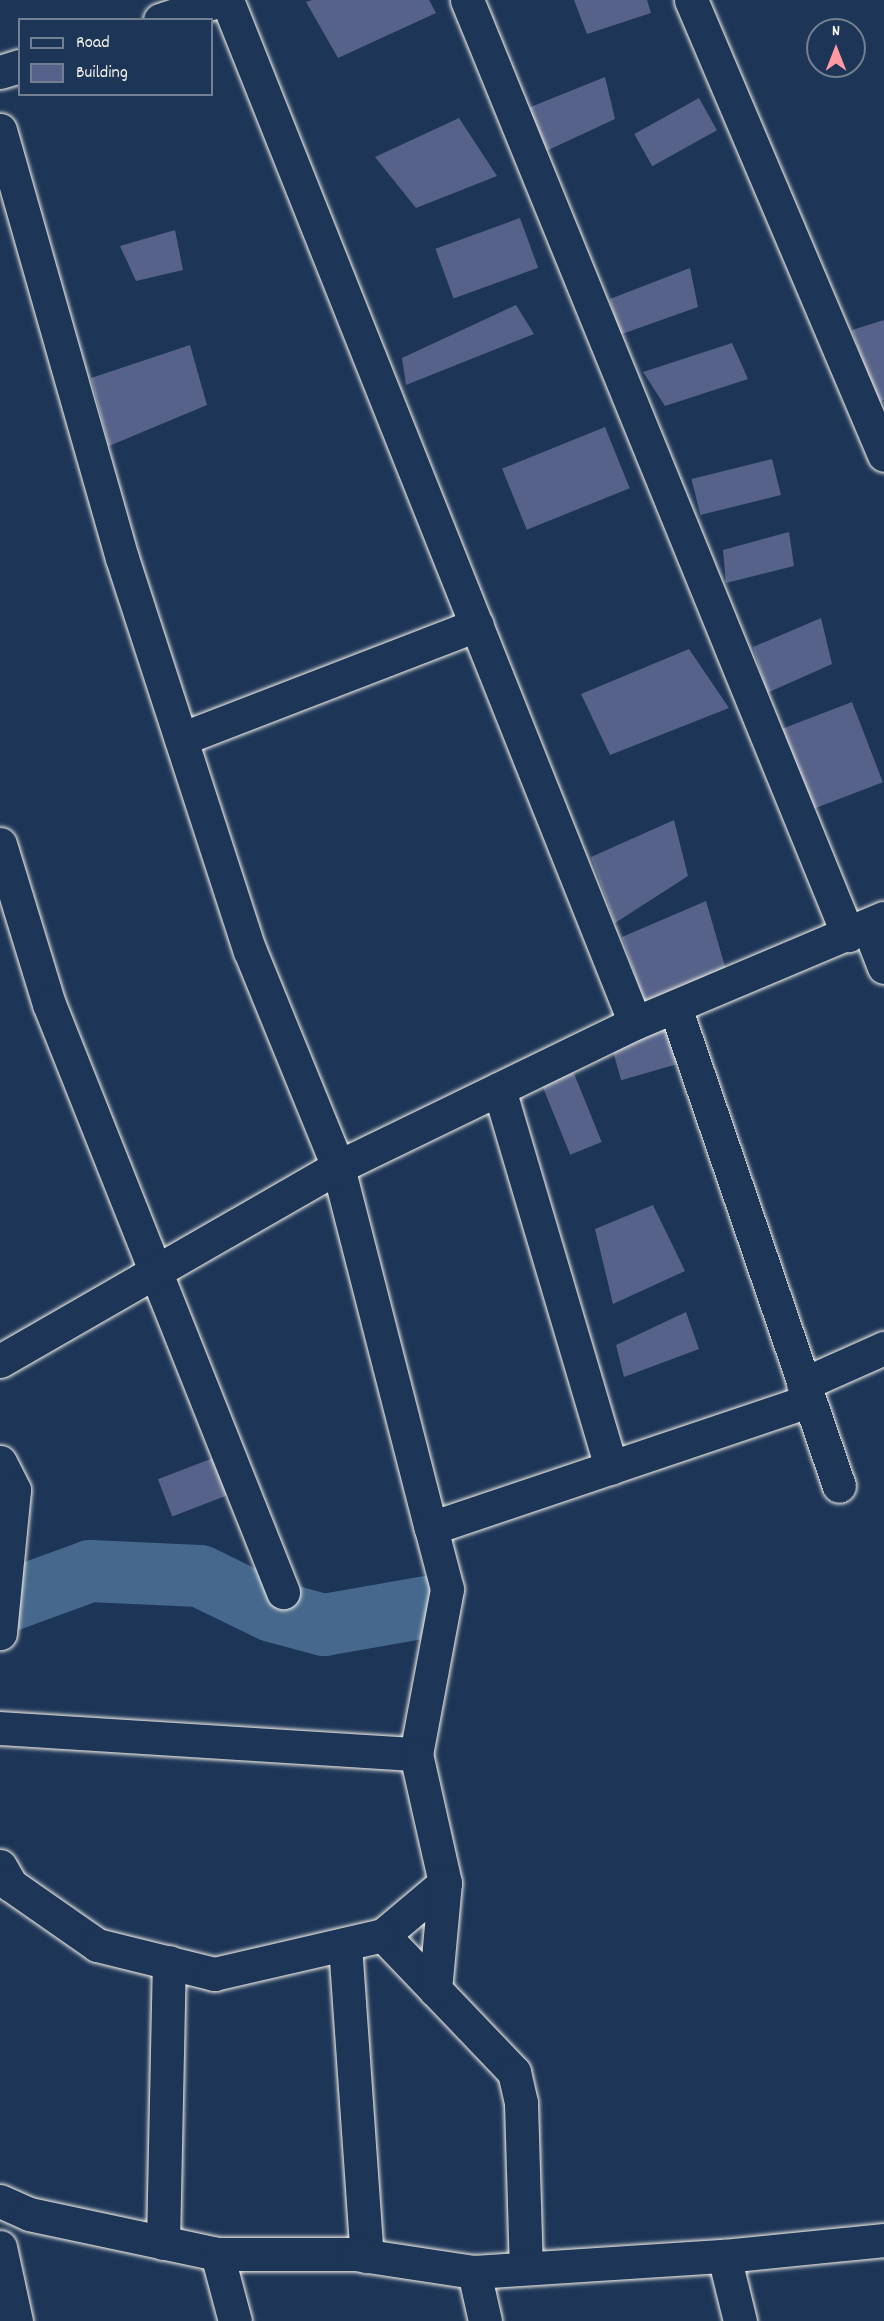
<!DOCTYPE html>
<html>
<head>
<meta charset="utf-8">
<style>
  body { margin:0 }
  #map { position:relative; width:884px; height:2321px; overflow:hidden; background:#1d3557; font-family:Dekko,sans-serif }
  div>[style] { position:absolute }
  .river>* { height:62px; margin:-31px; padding:0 31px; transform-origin:31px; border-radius:31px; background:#45688c }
  .building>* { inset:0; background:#566289; transform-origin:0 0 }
  .roads { filter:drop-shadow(0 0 2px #f4f1e8) drop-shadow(0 0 2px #f4f1e8) }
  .minor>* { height:33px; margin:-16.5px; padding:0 16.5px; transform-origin:16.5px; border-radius:16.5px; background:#1d3557 }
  span { translate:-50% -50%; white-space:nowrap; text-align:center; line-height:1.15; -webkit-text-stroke:5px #1d3557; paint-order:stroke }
  .legend { position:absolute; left:18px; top:18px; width:195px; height:78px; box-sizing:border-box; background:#1d3557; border:2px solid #738091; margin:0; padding:8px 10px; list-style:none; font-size:18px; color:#f4f1e8 }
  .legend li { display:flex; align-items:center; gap:12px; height:30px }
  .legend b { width:30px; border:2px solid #738091 }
  .north { position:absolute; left:806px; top:18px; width:60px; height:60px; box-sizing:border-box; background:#1d3557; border:2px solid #738091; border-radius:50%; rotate:0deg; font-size:16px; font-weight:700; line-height:24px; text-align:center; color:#f4f1e8 }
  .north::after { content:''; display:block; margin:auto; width:21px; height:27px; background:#ff9aa2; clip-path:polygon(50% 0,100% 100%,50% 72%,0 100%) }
</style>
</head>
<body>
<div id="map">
  <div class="river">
    <div style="left:0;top:1604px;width:96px;rotate:-20.1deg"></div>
    <div style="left:90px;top:1571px;width:110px;rotate:2.6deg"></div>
    <div style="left:200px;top:1576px;width:80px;rotate:25.9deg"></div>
    <div style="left:272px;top:1611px;width:54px;rotate:15.1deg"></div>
    <div style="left:324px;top:1625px;width:104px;rotate:-10deg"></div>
  </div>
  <div class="building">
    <div style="clip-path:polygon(312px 0,429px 0,436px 13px,338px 58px,306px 2px)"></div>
    <div style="clip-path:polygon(574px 0,647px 0,651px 13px,587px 34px)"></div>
    <div style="clip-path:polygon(605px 77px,615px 119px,544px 152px,528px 108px)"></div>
    <div style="left:699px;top:98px;width:37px;height:74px;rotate:61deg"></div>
    <div style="clip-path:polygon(459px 118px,497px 176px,416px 208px,375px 157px)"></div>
    <div style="left:520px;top:218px;width:53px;height:90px;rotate:70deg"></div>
    <div style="clip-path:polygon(175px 230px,183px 270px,136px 281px,120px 246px)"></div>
    <div style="clip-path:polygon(690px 268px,698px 307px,619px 335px,610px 299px)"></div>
    <div style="clip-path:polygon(516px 305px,534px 334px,406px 385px,402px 358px)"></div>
    <div style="clip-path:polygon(884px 320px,884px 400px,877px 402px,852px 330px)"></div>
    <div style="clip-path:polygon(732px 343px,748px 379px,665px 406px,643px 372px)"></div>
    <div style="clip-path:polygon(190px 345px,207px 405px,109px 446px,91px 378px)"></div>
    <div style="left:605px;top:427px;width:66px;height:111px;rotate:68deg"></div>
    <div style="left:772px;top:459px;width:37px;height:83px;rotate:76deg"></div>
    <div style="clip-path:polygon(789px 532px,794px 566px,726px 583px,723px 550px)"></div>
    <div style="clip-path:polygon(821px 618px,832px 664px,767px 693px,753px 647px)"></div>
    <div style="clip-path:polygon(689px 649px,729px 708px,610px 755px,581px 694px)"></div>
    <div style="left:852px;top:702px;width:86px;height:81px;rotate:69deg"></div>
    <div style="clip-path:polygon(674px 820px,688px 876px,615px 923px,591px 857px)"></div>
    <div style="clip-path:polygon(706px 901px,726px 970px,646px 1007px,622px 937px)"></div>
    <div style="left:671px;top:1018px;width:46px;height:65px;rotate:74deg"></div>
    <div style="left:571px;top:1066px;width:82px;height:34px;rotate:68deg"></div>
    <div style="clip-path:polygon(653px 1205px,685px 1271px,613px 1304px,595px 1229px)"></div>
    <div style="clip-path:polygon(686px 1312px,699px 1349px,624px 1377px,616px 1345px)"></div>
    <div style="left:213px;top:1458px;width:40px;height:59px;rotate:69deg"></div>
  </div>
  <div class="roads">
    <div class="minor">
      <div style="left:227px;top:0;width:1101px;rotate:68.26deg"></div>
      <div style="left:467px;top:0;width:1010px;rotate:67.83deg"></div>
      <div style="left:691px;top:0;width:494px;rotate:67deg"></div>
      <div style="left:160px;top:20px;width:63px;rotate:-18.4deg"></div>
      <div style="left:0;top:72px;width:21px;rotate:-17deg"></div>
      <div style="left:0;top:130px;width:445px;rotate:74.1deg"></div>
      <div style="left:122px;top:558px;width:413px;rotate:72deg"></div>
      <div style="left:250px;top:951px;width:233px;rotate:67.8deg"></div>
      <div style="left:338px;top:1167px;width:373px;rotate:75.6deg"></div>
      <div style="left:431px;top:1528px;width:63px;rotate:75.3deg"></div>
      <div style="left:447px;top:1589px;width:168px;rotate:100.6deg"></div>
      <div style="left:181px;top:739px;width:317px;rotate:-21.1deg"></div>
      <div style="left:0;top:844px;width:167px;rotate:73deg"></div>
      <div style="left:49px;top:1004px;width:633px;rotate:68.3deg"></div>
      <div style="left:868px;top:926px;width:44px;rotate:68.7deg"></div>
      <div style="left:675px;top:1007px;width:506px;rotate:71.1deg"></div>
      <div style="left:499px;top:1089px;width:395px;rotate:73.5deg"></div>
      <div style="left:0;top:1361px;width:390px;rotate:-29.9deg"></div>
      <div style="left:338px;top:1167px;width:330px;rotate:-25.9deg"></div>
      <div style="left:635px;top:1023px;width:270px;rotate:-22.9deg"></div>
      <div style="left:803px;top:1384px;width:89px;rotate:-24deg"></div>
      <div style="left:0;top:1462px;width:31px;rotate:63deg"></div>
      <div style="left:14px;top:1490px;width:144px;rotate:95.6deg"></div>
      <div style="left:431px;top:1528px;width:399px;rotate:-18.6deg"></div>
      <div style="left:0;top:1728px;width:417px;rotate:3.6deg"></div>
      <div style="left:416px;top:1754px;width:132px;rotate:77.3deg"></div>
      <div style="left:445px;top:1883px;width:81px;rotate:140deg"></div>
      <div style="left:383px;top:1935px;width:190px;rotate:46.3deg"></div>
      <div style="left:514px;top:2072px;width:32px;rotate:77deg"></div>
      <div style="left:521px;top:2103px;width:165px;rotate:88.3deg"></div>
      <div style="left:0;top:1866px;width:22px;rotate:60deg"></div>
      <div style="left:11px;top:1885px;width:105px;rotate:34.9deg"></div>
      <div style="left:97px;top:1945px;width:121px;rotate:13.9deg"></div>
      <div style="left:214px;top:1974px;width:173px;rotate:-13deg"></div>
      <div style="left:345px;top:1945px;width:312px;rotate:86deg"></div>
      <div style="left:435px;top:1990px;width:107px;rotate:-84.7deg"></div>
      <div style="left:0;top:2201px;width:32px;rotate:24deg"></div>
      <div style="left:29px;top:2214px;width:192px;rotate:12deg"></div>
      <div style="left:217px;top:2254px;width:138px"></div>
      <div style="left:355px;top:2254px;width:120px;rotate:8.6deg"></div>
      <div style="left:474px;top:2272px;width:251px;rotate:-3.7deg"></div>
      <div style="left:724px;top:2256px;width:161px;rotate:-5.7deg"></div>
      <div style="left:163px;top:2243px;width:281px;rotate:-88.8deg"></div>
      <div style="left:0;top:2247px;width:76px;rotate:77.8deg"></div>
      <div style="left:217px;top:2254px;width:69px;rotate:75deg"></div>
      <div style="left:724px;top:2256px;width:67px;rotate:76.2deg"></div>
      <div style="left:474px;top:2272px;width:50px;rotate:77.3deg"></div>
    </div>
  </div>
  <ul class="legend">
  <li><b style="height:8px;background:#1d3557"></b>Road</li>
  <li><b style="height:16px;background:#566289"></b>Building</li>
  </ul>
  <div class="north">N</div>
</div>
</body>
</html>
